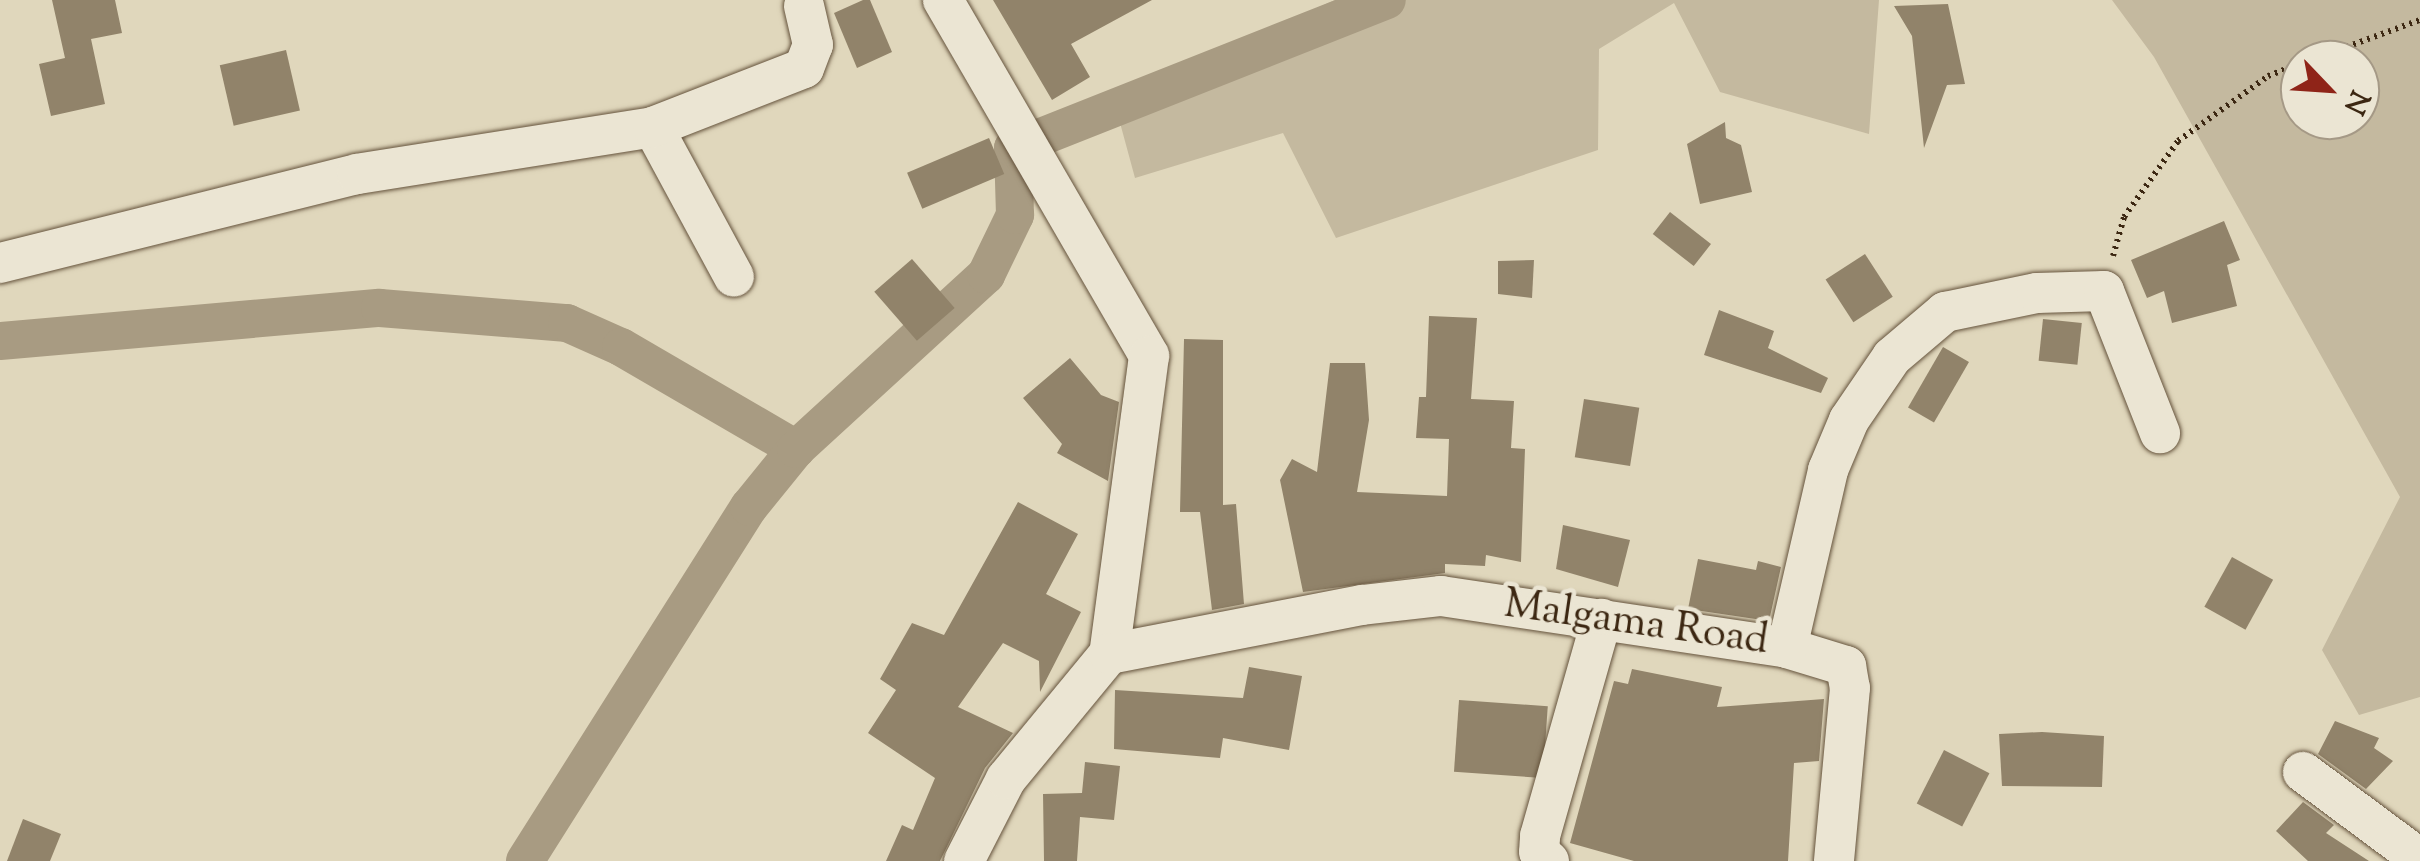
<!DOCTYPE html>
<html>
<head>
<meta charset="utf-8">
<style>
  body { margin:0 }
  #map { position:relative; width:2420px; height:861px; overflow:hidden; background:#e0d7bc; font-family:"Sorts Mill Goudy",serif }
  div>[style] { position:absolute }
  .green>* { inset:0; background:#c4b99f }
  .canal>* { height:38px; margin:-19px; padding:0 19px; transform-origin:19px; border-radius:19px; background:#a89b82 }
  .building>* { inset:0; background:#91836a; transform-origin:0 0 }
  .path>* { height:6px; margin-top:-3px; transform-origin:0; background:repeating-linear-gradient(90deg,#3c2712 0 2.5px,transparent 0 7.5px) }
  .roads { filter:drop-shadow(0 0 2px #65533c) drop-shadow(0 0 2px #65533c) }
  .minor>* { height:40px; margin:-20px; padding:0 20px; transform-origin:20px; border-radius:20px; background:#ebe5d3 }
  span { translate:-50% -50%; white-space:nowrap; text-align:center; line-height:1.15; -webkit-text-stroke:9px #ebe5d3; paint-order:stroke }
  .street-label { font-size:42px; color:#3c2712 }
  .north { position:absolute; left:2280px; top:40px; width:100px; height:100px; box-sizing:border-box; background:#ebe5d3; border:2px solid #a59986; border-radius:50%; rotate:115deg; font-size:28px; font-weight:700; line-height:40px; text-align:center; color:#3c2712 }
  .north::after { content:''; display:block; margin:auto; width:35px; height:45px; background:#8f2418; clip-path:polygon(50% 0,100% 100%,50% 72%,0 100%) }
</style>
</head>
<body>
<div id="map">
  <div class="green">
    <div style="clip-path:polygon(1335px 0,1879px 0,1869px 134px,1720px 92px,1674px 3px,1599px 49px,1598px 150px,1336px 238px,1283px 133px,1135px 178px,1113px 97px)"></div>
    <div style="clip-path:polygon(evenodd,2112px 0,2420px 0,2420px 697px,2359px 715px,2322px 650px,2400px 497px,2154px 57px,2112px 0,2360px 60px,2360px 120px,2300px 120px,2300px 60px,2360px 60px)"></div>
  </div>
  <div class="canal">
    <div style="left:0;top:341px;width:381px;rotate:-5deg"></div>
    <div style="left:380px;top:308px;width:188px;rotate:4.6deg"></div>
    <div style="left:567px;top:323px;width:59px;rotate:24deg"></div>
    <div style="left:621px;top:347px;width:203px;rotate:30.2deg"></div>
    <div style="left:525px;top:861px;width:419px;rotate:-57.7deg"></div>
    <div style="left:749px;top:507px;width:75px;rotate:-51deg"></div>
    <div style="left:796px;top:449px;width:258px;rotate:-42.5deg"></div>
    <div style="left:986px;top:275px;width:67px;rotate:-64.2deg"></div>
    <div style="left:1015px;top:215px;width:67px;rotate:-91.7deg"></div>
    <div style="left:1013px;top:148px;width:402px;rotate:-21.6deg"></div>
  </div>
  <div class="building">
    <div style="clip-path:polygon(52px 0,115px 0,122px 33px,91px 39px,105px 104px,51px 116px,39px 64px,65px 58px)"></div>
    <div style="clip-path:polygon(863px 0,870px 0,892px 52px,857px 68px,834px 13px)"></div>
    <div style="clip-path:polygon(993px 0,1152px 0,1071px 44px,1090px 77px,1052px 100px)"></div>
    <div style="clip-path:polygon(1948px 4px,1965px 84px,1947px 85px,1924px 148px,1912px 36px,1894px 6px)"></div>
    <div style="left:286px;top:50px;width:62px;height:68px;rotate:77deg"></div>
    <div style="clip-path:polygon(1725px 122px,1726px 138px,1741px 145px,1752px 192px,1700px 204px,1687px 144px)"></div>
    <div style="left:989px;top:138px;width:39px;height:89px;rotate:67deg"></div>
    <div style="left:1670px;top:212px;width:52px;height:28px;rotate:38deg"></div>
    <div style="clip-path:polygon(2224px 221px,2240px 260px,2227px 265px,2237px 306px,2172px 323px,2164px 291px,2147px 298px,2131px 260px)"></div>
    <div style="left:1865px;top:254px;width:51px;height:47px;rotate:57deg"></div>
    <div style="left:912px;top:259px;width:65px;height:50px;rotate:49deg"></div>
    <div style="clip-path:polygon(1534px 260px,1532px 298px,1498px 294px,1498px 261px)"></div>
    <div style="clip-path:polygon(1719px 310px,1774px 331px,1768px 348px,1828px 378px,1821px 393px,1704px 355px)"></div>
    <div style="clip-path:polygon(1429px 316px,1477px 318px,1471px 399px,1514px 401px,1511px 448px,1525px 449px,1521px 562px,1486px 555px,1485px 566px,1445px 564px,1445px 573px,1303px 592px,1280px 480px,1292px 459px,1317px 472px,1330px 363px,1365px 363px,1369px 420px,1357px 492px,1447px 496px,1449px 439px,1416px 438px,1419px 397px,1426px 397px)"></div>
    <div style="left:2043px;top:319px;width:39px;height:42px;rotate:6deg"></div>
    <div style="clip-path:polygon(1184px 339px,1223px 340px,1223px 505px,1236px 504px,1244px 604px,1212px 610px,1200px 512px,1180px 512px)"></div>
    <div style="left:1943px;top:347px;width:30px;height:70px;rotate:30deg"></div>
    <div style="clip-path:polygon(1070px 358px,1101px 395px,1119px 402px,1108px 481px,1057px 453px,1062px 444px,1023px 398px)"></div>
    <div style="left:1584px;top:399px;width:56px;height:59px;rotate:9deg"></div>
    <div style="clip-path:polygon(1018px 502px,1078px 534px,1046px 594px,1081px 612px,1040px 692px,1039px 661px,1003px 643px,958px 707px,1013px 733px,985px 768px,940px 861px,886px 861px,902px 825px,913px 830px,935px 778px,868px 733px,896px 690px,880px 679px,912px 623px,944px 635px)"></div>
    <div style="clip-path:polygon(1563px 525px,1630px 540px,1618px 587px,1556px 569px)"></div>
    <div style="left:2232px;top:557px;width:47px;height:57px;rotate:29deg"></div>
    <div style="clip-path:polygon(1698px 559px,1756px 570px,1758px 561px,1781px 567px,1769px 621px,1688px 609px)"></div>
    <div style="clip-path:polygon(1249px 667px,1302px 676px,1289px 750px,1223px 738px,1220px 758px,1114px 749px,1115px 690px,1243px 698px)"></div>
    <div style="clip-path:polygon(1632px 669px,1722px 687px,1717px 707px,1824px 699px,1819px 761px,1794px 763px,1788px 861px,1634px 861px,1570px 843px,1614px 681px,1628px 684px)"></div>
    <div style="left:1459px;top:700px;width:89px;height:72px;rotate:4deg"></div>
    <div style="clip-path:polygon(2335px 721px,2379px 738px,2374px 748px,2393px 761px,2366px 789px,2318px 754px)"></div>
    <div style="clip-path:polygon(2042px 732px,2104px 736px,2102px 787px,2002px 786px,1999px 734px)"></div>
    <div style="left:1944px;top:750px;width:51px;height:60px;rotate:27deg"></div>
    <div style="clip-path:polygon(1085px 762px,1120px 766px,1114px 820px,1080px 817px,1077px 861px,1044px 861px,1043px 794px,1082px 793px)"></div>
    <div style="clip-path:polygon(2303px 802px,2334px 825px,2326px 833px,2369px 861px,2308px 861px,2276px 831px)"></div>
    <div style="clip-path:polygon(23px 819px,61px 834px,50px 861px,7px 861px)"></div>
  </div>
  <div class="path">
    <div style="left:2311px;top:60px;width:116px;rotate:-20.2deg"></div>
    <div style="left:2113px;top:256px;width:41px;rotate:-74.2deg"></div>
    <div style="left:2124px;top:217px;width:93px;rotate:-54.6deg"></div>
    <div style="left:2178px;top:141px;width:111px;rotate:-35.8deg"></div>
    <div style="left:2268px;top:76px;width:34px;rotate:-21deg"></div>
  </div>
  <div class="roads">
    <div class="minor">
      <div style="left:943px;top:0;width:411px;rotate:59.9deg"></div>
      <div style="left:1149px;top:356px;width:301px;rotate:97.6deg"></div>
      <div style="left:653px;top:127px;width:170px;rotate:61.6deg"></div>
      <div style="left:0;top:263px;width:368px;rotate:-14deg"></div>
      <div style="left:357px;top:174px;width:300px;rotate:-9deg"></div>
      <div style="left:653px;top:127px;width:162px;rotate:-21.3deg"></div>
      <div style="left:804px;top:68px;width:25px;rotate:-69deg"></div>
      <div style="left:813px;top:45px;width:40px;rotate:-103deg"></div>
      <div style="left:1787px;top:648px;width:62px;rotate:17deg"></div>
      <div style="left:1846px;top:666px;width:22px;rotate:80deg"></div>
      <div style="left:1850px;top:688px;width:174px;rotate:95.3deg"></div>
      <div style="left:2303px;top:772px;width:146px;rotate:36.6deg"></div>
      <div style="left:964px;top:861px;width:92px;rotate:-62.9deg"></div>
      <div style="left:1006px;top:779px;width:162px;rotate:-50.5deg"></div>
      <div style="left:1109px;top:654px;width:258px;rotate:-11deg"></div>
      <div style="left:1362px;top:605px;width:80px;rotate:-6.5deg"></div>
      <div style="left:1441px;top:596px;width:350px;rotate:8.5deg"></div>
      <div style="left:1787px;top:648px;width:183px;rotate:-77deg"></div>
      <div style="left:1828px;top:470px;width:54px;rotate:-67.2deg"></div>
      <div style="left:1849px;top:420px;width:76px;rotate:-55.7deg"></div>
      <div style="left:1892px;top:357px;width:70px;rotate:-40.3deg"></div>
      <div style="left:1945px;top:312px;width:94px;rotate:-11.7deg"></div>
      <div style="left:2037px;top:293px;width:67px;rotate:-1.7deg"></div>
      <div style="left:2104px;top:291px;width:153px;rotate:68.5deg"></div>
      <div style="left:1549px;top:861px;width:13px;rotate:-138deg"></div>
      <div style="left:1539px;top:852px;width:16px;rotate:-86deg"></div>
      <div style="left:1540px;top:836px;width:226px;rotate:-74.1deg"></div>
    </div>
  </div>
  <div class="street-label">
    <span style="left:1636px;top:624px;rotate:8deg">Malgama Road</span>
  </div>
  <div class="north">N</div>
</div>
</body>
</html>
